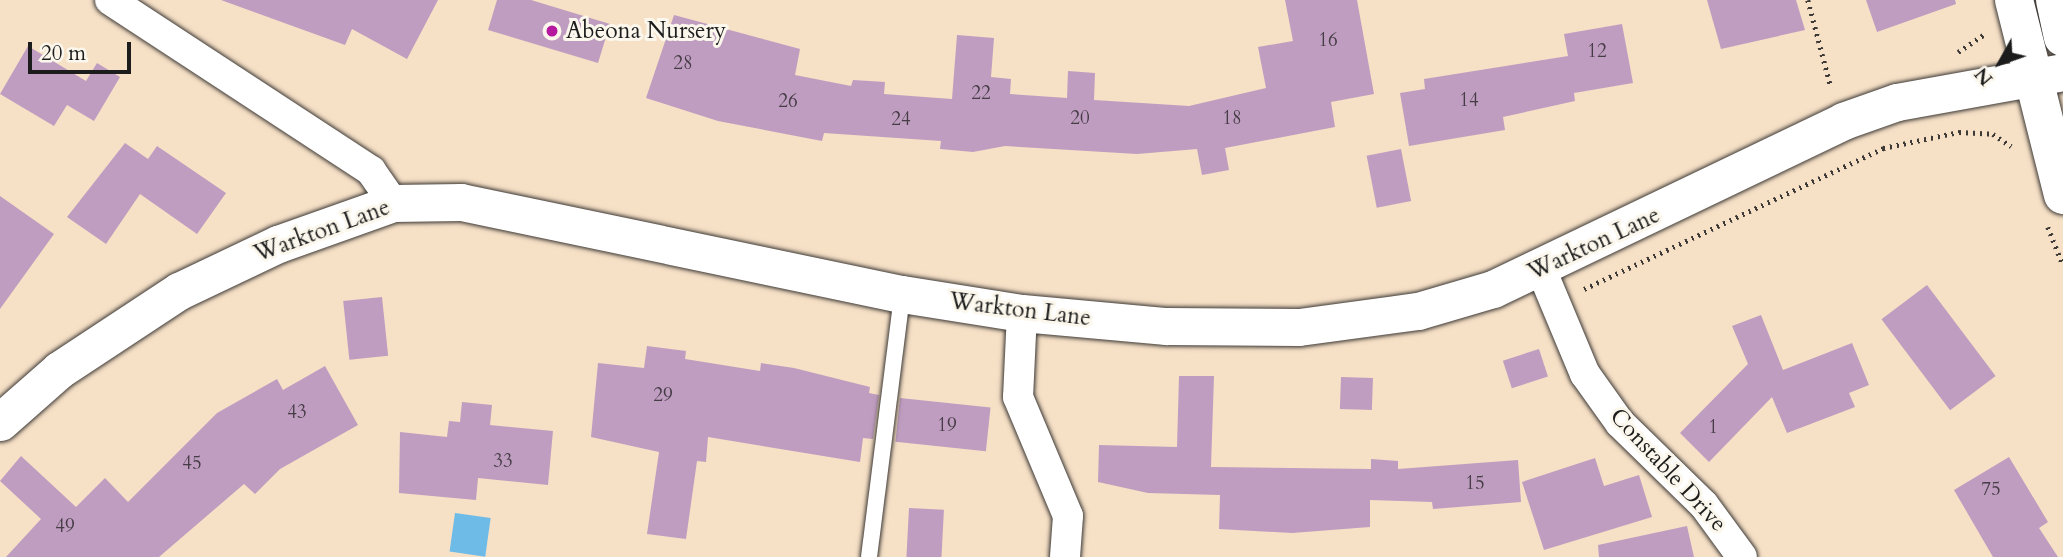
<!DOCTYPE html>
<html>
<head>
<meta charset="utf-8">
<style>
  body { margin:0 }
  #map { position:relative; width:2063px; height:557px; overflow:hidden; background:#f6e0c6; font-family:Cardo,serif }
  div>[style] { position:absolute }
  .water>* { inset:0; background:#6ebbe8; transform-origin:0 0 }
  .building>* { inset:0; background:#bf9dc0; transform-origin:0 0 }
  .path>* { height:4.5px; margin-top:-2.25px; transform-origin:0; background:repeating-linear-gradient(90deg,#3d3936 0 2px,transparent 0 7px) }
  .roads { filter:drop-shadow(0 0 2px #3d3936) drop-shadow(0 0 2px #3d3936) }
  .service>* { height:16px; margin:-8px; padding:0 8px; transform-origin:8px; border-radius:8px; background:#fff }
  .minor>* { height:30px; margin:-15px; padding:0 15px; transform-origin:15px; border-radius:15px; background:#fff }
  .tertiary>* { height:37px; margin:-18.5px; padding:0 18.5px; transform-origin:18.5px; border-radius:18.5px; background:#fff }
  .primary>* { height:38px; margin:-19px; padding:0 19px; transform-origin:19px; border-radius:19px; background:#fff }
  .dots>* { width:19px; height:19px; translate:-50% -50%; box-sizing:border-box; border:4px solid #fbf7ec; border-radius:50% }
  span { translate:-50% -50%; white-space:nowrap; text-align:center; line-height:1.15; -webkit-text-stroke:6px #fbf7ec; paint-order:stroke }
  .number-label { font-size:19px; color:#453c45 }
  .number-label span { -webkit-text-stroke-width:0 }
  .poi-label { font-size:23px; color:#1c1c1c }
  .left { translate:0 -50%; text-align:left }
  .street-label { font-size:23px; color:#1c1c1c }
  .north { position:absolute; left:1965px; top:28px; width:70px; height:70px; -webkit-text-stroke:5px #fbf7ec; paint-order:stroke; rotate:230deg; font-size:19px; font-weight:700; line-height:28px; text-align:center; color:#1c1c1c }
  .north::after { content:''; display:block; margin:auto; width:24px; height:32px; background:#1c1c1c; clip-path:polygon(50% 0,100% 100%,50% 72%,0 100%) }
  .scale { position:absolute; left:28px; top:42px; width:103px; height:32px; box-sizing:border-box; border:4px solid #1c1c1c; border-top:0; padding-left:9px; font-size:21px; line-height:24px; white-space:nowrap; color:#1c1c1c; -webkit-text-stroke:5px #fbf7ec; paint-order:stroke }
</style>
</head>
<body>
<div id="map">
  <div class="water">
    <div style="left:455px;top:513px;width:36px;height:39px;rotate:8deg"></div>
  </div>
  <div class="building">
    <div style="clip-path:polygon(221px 0,438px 0,407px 59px,352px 29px,345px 45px)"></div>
    <div style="clip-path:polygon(497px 0,531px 0,610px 24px,598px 63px,488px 30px)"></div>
    <div style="clip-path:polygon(1285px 0,1357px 0,1374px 94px,1331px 102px,1335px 127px,1225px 148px,1229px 170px,1202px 175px,1197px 149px,1137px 154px,1005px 146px,973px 152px,940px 149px,941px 141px,824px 133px,822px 141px,718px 121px,646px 98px,674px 15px,800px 49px,795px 75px,851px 86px,853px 80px,885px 82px,884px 94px,952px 99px,957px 35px,994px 38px,991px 77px,1011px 79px,1010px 94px,1067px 98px,1068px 71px,1095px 73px,1094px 100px,1189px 106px,1266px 88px,1258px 47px,1293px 41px)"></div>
    <div style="clip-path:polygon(1707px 0,1796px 0,1805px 30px,1721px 49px)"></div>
    <div style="clip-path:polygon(1866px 0,1955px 0,1956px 4px,1877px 32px)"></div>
    <div style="clip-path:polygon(1622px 24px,1633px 83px,1574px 93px,1575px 101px,1503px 117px,1505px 130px,1409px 146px,1400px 93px,1425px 89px,1424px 79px,1568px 56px,1564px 34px)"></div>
    <div style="clip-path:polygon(28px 46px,86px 81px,97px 63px,120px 77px,94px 121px,67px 105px,54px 126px,0 94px)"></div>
    <div style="clip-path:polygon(125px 143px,148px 159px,157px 146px,226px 193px,197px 234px,140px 194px,106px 244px,67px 217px)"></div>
    <div style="left:1401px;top:149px;width:53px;height:35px;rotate:79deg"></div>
    <div style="clip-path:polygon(0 196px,54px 234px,0 309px)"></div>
    <div style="left:1927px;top:285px;width:114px;height:57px;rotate:53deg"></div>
    <div style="left:382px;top:297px;width:59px;height:39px;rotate:84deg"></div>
    <div style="clip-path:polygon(1761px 315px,1783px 370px,1852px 343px,1869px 385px,1849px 393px,1855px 407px,1787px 433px,1772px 397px,1709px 462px,1680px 433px,1748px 364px,1732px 326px)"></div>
    <div style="clip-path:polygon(647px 346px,686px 351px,685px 359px,760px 371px,761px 363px,794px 368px,870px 387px,869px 393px,879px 395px,873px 439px,863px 438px,860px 462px,708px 437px,706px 462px,697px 461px,686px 539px,647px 534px,659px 452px,591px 437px,598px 363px,644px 368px)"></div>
    <div style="left:1539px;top:349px;width:29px;height:38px;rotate:72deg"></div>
    <div style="clip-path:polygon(325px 366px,358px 425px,280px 469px,255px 494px,244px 484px,159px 557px,6px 557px,41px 519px,0 481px,21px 456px,76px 507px,105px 478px,128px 502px,217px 413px,277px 379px,283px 390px)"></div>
    <div style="clip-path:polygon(1179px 376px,1214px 376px,1211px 467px,1371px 469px,1371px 459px,1398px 461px,1398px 469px,1518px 460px,1521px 502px,1433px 509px,1432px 502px,1370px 500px,1370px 527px,1292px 533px,1219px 529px,1220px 495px,1148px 493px,1098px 482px,1099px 445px,1177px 447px)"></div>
    <div style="left:1341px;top:377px;width:32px;height:32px;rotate:2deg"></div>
    <div style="left:900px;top:398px;width:91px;height:44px;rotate:6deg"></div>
    <div style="clip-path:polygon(462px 402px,492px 405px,490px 425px,553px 431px,548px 485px,478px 478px,476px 500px,399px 493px,400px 432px,447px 437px,449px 421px,460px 422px)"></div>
    <div style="clip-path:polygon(2009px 457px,2048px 522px,2039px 528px,2058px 557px,1993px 557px,1954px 490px)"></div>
    <div style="clip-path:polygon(1595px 458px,1604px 486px,1639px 475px,1652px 517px,1544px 550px,1522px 482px)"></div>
    <div style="left:909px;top:508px;width:35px;height:49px;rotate:3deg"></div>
    <div style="clip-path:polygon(1687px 526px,1694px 557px,1599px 557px,1598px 545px)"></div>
  </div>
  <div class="path">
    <div style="left:1808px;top:0;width:90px;rotate:75.2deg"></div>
    <div style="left:1958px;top:52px;width:32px;rotate:-34deg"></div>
    <div style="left:2048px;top:227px;width:41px;rotate:68.5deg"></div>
    <div style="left:1584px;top:289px;width:331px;rotate:-25.2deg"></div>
    <div style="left:1883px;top:148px;width:78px;rotate:-11.9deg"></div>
    <div style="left:1959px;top:132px;width:34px;rotate:3deg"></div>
    <div style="left:1993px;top:134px;width:22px;rotate:34deg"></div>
  </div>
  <div class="roads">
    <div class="service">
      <div style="left:869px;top:557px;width:265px;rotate:-82.8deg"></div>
    </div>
    <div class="minor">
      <div style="left:110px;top:0;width:312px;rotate:33.2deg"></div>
      <div style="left:371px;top:171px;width:39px;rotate:55deg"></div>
      <div style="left:1541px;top:269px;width:114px;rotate:67.3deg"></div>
      <div style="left:1585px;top:374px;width:60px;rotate:54.5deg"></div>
      <div style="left:1620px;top:423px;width:117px;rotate:44.3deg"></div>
      <div style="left:1704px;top:505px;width:64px;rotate:53.8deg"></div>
      <div style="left:1022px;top:313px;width:84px;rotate:92.7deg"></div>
      <div style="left:1018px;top:397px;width:129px;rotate:67.2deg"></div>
      <div style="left:1068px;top:516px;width:41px;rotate:94.2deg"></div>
    </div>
    <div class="tertiary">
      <div style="left:0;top:422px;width:79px;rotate:-41.4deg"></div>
      <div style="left:59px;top:370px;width:144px;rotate:-33.4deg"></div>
      <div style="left:179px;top:291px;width:110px;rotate:-25.4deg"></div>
      <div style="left:278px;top:244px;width:122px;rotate:-19.6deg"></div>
      <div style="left:393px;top:203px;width:68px;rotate:-0.8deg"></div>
      <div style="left:461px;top:202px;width:450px;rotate:11.8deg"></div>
      <div style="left:902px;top:294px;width:121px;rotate:9deg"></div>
      <div style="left:1022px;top:313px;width:145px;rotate:5.2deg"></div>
      <div style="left:1166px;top:326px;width:133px;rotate:0.4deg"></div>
      <div style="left:1299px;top:327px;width:120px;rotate:-7.7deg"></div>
      <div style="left:1418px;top:311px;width:78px;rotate:-16.3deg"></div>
      <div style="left:1493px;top:289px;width:388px;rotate:-25.6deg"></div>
      <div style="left:1843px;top:121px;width:57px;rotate:-19.4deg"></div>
      <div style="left:1897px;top:102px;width:169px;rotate:-10.2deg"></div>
    </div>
    <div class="primary">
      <div style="left:2014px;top:0;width:201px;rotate:75.9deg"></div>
      <div style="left:2055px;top:0;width:38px;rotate:78deg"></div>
    </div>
  </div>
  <div class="dots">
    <div style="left:552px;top:31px;background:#b5179e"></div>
  </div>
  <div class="number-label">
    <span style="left:1328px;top:41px">16</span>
    <span style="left:1597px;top:52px">12</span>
    <span style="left:683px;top:64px">28</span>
    <span style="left:981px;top:94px">22</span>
    <span style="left:1469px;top:101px">14</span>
    <span style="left:788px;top:102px">26</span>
    <span style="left:1080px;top:119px">20</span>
    <span style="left:1232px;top:119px">18</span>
    <span style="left:901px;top:120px">24</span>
    <span style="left:663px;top:396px">29</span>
    <span style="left:297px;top:413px">43</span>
    <span style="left:947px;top:426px">19</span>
    <span style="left:1713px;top:428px">1</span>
    <span style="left:503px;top:462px">33</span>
    <span style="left:192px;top:464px">45</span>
    <span style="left:1475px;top:484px">15</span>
    <span style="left:1991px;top:490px">75</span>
    <span style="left:65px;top:527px">49</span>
  </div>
  <div class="poi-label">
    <span class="left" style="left:566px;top:31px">Abeona Nursery</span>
  </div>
  <div class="street-label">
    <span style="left:322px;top:231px;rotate:-20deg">Warkton Lane</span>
    <span style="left:1594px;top:244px;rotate:-25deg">Warkton Lane</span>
    <span style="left:1020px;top:310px;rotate:7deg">Warkton Lane</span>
    <span style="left:1668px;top:470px;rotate:47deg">Constable Drive</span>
  </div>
  <div class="north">N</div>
  <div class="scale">20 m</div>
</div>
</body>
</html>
